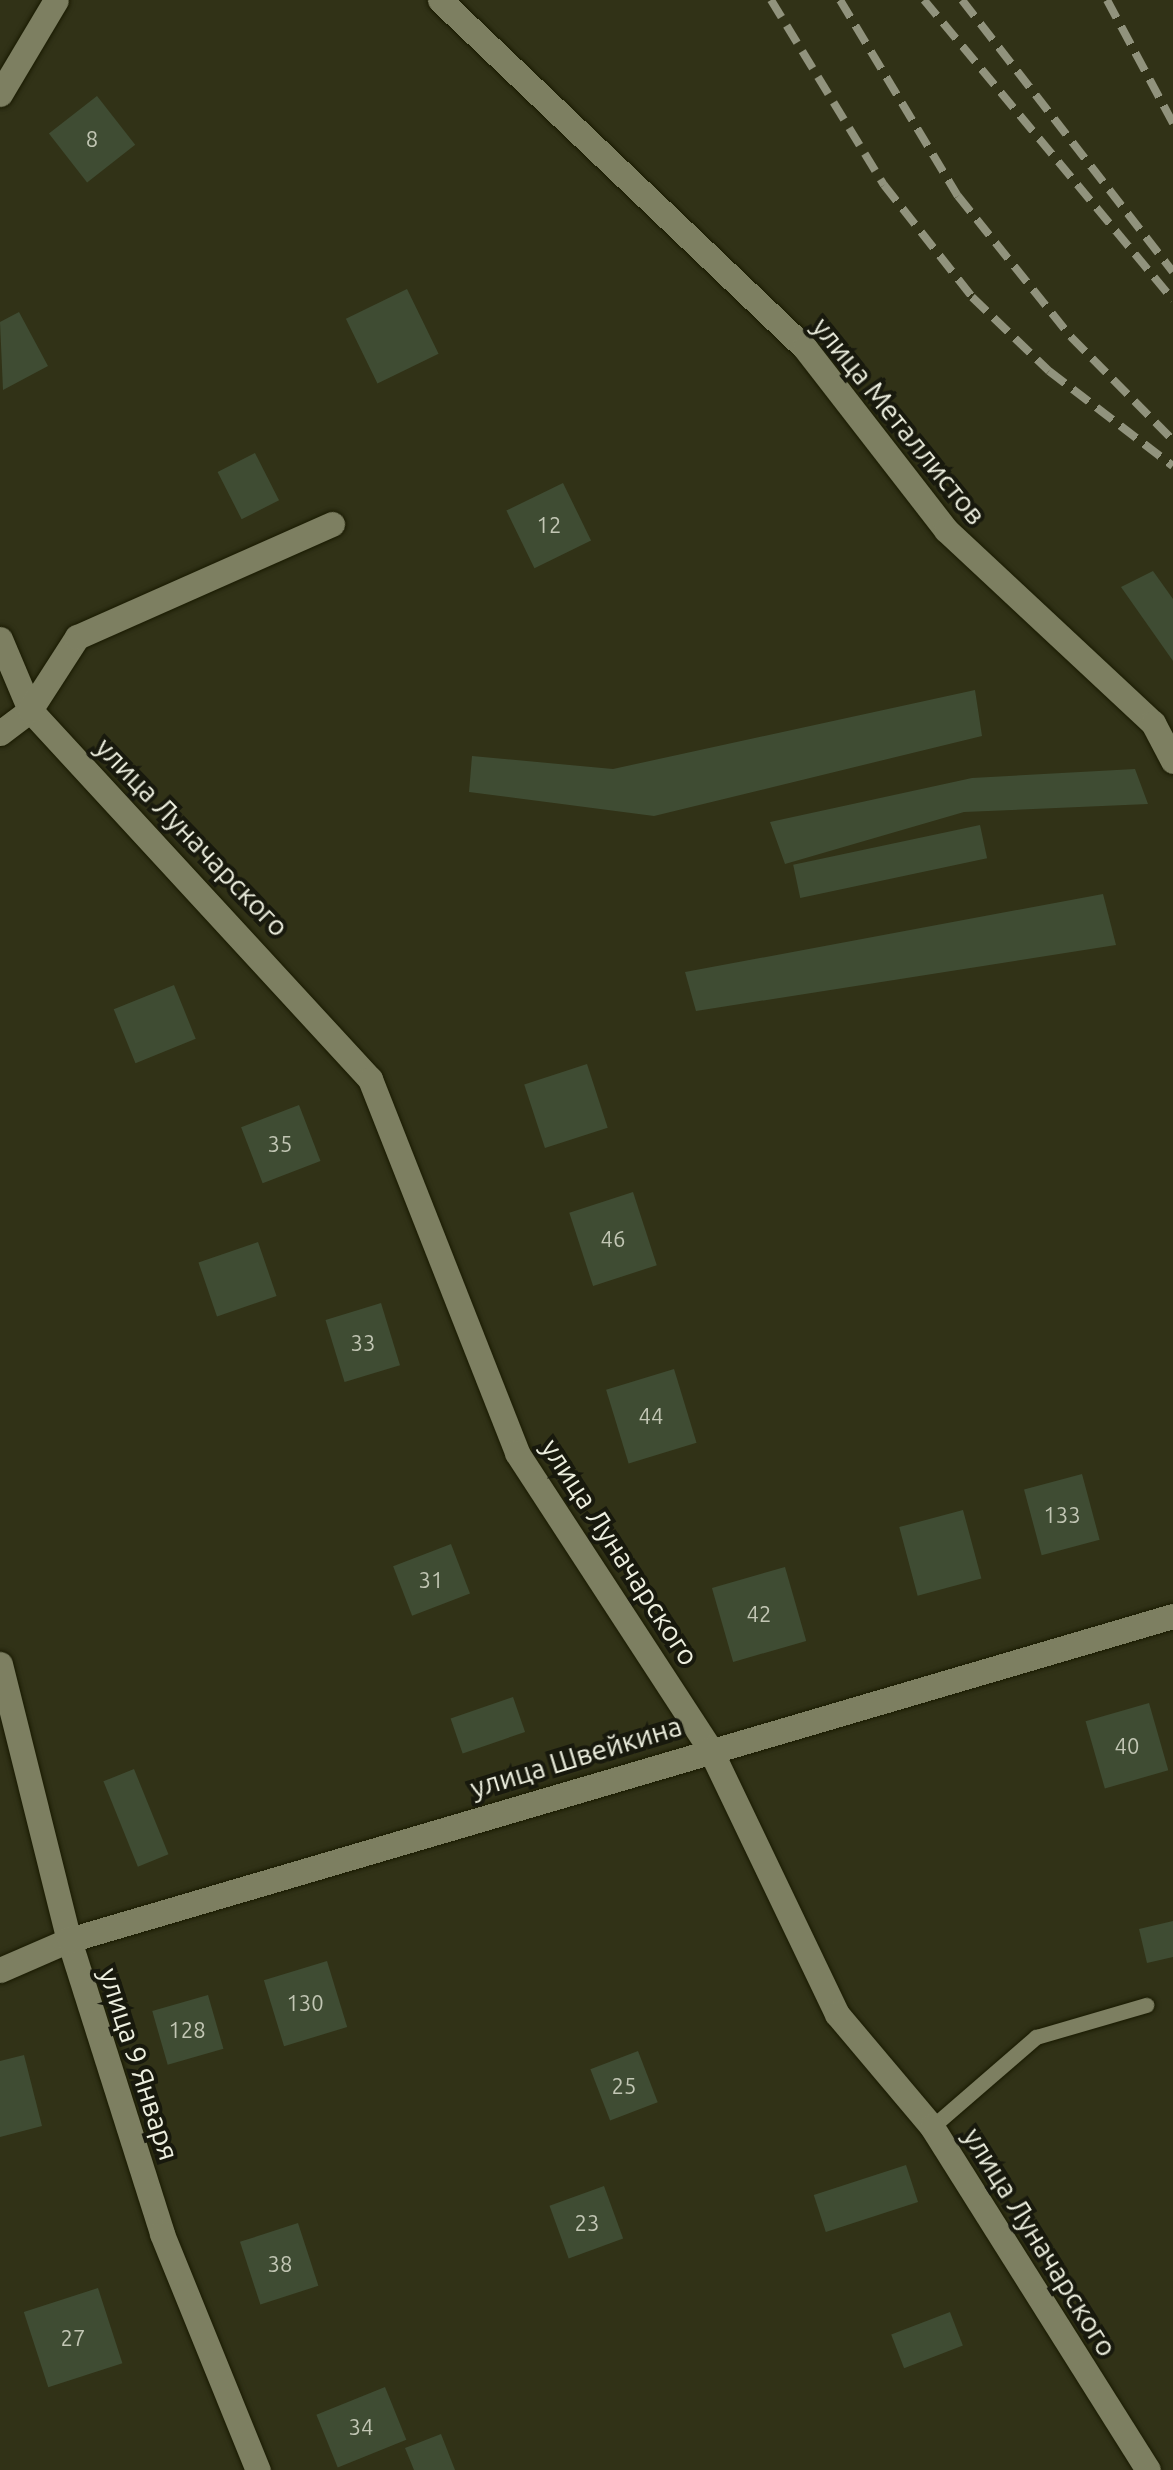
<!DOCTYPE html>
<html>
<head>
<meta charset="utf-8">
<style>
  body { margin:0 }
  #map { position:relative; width:1173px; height:2470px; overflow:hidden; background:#313217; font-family:Ubuntu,sans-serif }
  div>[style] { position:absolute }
  .building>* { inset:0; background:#3f4c33; transform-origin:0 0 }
  .roads { filter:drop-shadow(0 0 2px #191a01) drop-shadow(0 0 2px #191a01) }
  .service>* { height:15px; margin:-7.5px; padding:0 7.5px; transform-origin:7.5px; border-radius:7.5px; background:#7d7f61 }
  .minor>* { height:25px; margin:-12.5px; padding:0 12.5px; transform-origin:12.5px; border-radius:12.5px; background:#7d7f61 }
  .rail>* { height:8px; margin-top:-4px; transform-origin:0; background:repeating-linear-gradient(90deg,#91937d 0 20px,transparent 0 30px) }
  span { translate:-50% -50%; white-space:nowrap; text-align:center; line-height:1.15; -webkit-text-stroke:8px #18190d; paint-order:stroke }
  .number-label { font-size:22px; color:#c2c6b4 }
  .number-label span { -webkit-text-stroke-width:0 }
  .street-label { font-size:28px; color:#edefdf }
</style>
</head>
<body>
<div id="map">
  <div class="building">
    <div style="left:97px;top:96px;width:62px;height:61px;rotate:52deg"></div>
    <div style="left:407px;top:289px;width:72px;height:68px;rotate:64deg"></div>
    <div style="clip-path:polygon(19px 312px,48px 366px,3px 390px,0 322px)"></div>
    <div style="left:255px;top:453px;width:53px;height:42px;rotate:63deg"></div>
    <div style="left:563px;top:483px;width:64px;height:63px;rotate:64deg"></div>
    <div style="clip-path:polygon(1153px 571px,1173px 599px,1173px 661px,1121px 587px)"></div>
    <div style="clip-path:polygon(975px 690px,982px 736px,654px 816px,469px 792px,472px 756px,613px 769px)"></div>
    <div style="clip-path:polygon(1135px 769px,1148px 804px,964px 812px,785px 864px,770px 822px,972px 778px)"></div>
    <div style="left:980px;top:825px;width:34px;height:191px;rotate:78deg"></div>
    <div style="clip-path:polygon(1103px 894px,1116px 945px,696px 1011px,685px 972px)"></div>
    <div style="left:174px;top:985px;width:58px;height:65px;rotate:68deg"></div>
    <div style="left:587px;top:1064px;width:67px;height:66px;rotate:72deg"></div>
    <div style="left:299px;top:1105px;width:60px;height:62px;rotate:69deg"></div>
    <div style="left:633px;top:1192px;width:77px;height:67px;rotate:72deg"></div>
    <div style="left:258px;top:1242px;width:57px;height:63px;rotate:71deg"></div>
    <div style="left:381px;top:1303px;width:65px;height:58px;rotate:73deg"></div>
    <div style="left:674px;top:1369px;width:77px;height:71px;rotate:73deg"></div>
    <div style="left:1082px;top:1474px;width:68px;height:60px;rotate:75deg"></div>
    <div style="left:963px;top:1510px;width:71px;height:66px;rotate:75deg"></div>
    <div style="left:451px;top:1544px;width:53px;height:62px;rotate:69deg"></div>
    <div style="left:785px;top:1567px;width:77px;height:76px;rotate:74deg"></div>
    <div style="left:513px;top:1697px;width:37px;height:66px;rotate:71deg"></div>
    <div style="left:1149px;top:1703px;width:70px;height:66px;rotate:74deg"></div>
    <div style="left:134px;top:1769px;width:92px;height:33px;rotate:68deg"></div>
    <div style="clip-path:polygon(1173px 1921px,1173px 1957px,1147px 1963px,1139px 1929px)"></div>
    <div style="left:327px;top:1961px;width:69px;height:66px;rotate:73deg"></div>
    <div style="left:208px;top:1995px;width:56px;height:58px;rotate:74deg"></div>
    <div style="left:638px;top:2051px;width:55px;height:51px;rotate:69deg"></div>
    <div style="clip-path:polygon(24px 2055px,42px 2126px,0 2137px,0 2061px)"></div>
    <div style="left:906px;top:2165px;width:39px;height:97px;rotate:72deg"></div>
    <div style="left:604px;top:2186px;width:56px;height:58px;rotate:70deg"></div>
    <div style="left:298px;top:2223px;width:66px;height:61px;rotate:72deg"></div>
    <div style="left:98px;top:2288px;width:79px;height:78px;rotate:72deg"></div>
    <div style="left:950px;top:2312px;width:36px;height:63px;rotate:69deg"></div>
    <div style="left:385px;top:2387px;width:57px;height:74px;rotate:68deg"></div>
    <div style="clip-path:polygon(441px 2434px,455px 2470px,414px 2470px,405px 2448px)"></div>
  </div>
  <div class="roads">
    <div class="service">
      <div style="left:932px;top:2127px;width:138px;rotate:-40.9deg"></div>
      <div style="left:1036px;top:2037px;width:115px;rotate:-16.2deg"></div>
    </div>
    <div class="minor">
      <div style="left:440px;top:0;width:504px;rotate:43.63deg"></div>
      <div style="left:805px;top:348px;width:230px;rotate:52.2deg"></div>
      <div style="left:946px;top:530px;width:283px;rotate:43deg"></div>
      <div style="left:1153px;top:723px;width:43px;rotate:62.2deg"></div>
      <div style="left:0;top:94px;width:109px;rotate:-59.2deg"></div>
      <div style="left:0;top:639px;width:77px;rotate:67.1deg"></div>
      <div style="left:30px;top:710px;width:502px;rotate:47.34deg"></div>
      <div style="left:370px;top:1079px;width:402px;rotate:68.5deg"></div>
      <div style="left:517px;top:1453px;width:353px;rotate:56.9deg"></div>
      <div style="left:710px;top:1749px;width:294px;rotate:64.4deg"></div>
      <div style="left:837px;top:2014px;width:148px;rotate:49.9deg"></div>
      <div style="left:932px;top:2127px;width:405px;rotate:57.8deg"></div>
      <div style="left:0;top:733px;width:38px;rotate:-37deg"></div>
      <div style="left:30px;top:710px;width:87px;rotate:-57.2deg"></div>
      <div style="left:77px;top:637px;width:279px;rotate:-23.9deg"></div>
      <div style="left:0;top:1664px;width:284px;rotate:76deg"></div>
      <div style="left:69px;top:1940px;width:308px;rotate:72.4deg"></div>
      <div style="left:162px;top:2234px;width:255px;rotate:67.9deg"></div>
      <div style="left:0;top:1970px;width:75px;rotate:-23.5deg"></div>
      <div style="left:69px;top:1940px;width:1151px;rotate:-16.36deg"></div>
    </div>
  </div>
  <div class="rail">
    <div style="left:771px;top:0;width:217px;rotate:58.6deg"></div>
    <div style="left:884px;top:185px;width:142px;rotate:51.8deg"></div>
    <div style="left:972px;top:297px;width:107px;rotate:43.9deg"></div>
    <div style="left:1049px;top:371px;width:156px;rotate:37.5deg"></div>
    <div style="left:840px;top:0;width:229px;rotate:59deg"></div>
    <div style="left:958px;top:196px;width:181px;rotate:51.3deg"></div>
    <div style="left:1071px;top:337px;width:145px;rotate:45.3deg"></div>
    <div style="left:924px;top:0;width:390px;rotate:50.3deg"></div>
    <div style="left:962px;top:0;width:344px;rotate:52.2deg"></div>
    <div style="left:1107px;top:0;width:140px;rotate:61.8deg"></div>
  </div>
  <div class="number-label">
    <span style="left:92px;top:139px">8</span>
    <span style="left:549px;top:525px">12</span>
    <span style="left:280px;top:1144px">35</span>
    <span style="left:613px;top:1239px">46</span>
    <span style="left:363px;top:1343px">33</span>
    <span style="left:651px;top:1416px">44</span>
    <span style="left:1062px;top:1515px">133</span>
    <span style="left:431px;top:1580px">31</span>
    <span style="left:759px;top:1614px">42</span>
    <span style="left:1127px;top:1746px">40</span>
    <span style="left:305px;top:2003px">130</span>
    <span style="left:187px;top:2030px">128</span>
    <span style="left:624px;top:2086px">25</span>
    <span style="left:587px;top:2223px">23</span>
    <span style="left:280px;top:2264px">38</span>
    <span style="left:73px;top:2338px">27</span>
    <span style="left:361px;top:2427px">34</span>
  </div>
  <div class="street-label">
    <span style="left:899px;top:421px;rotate:51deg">улица Металлистов</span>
    <span style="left:192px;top:837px;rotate:46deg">улица Луначарского</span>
    <span style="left:620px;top:1552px;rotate:57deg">улица Луначарского</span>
    <span style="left:576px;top:1757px;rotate:-17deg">улица Швейкина</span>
    <span style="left:139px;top:2064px;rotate:72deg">улица 9 Января</span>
    <span style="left:1040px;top:2242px;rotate:58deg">улица Луначарского</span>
  </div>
</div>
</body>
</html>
